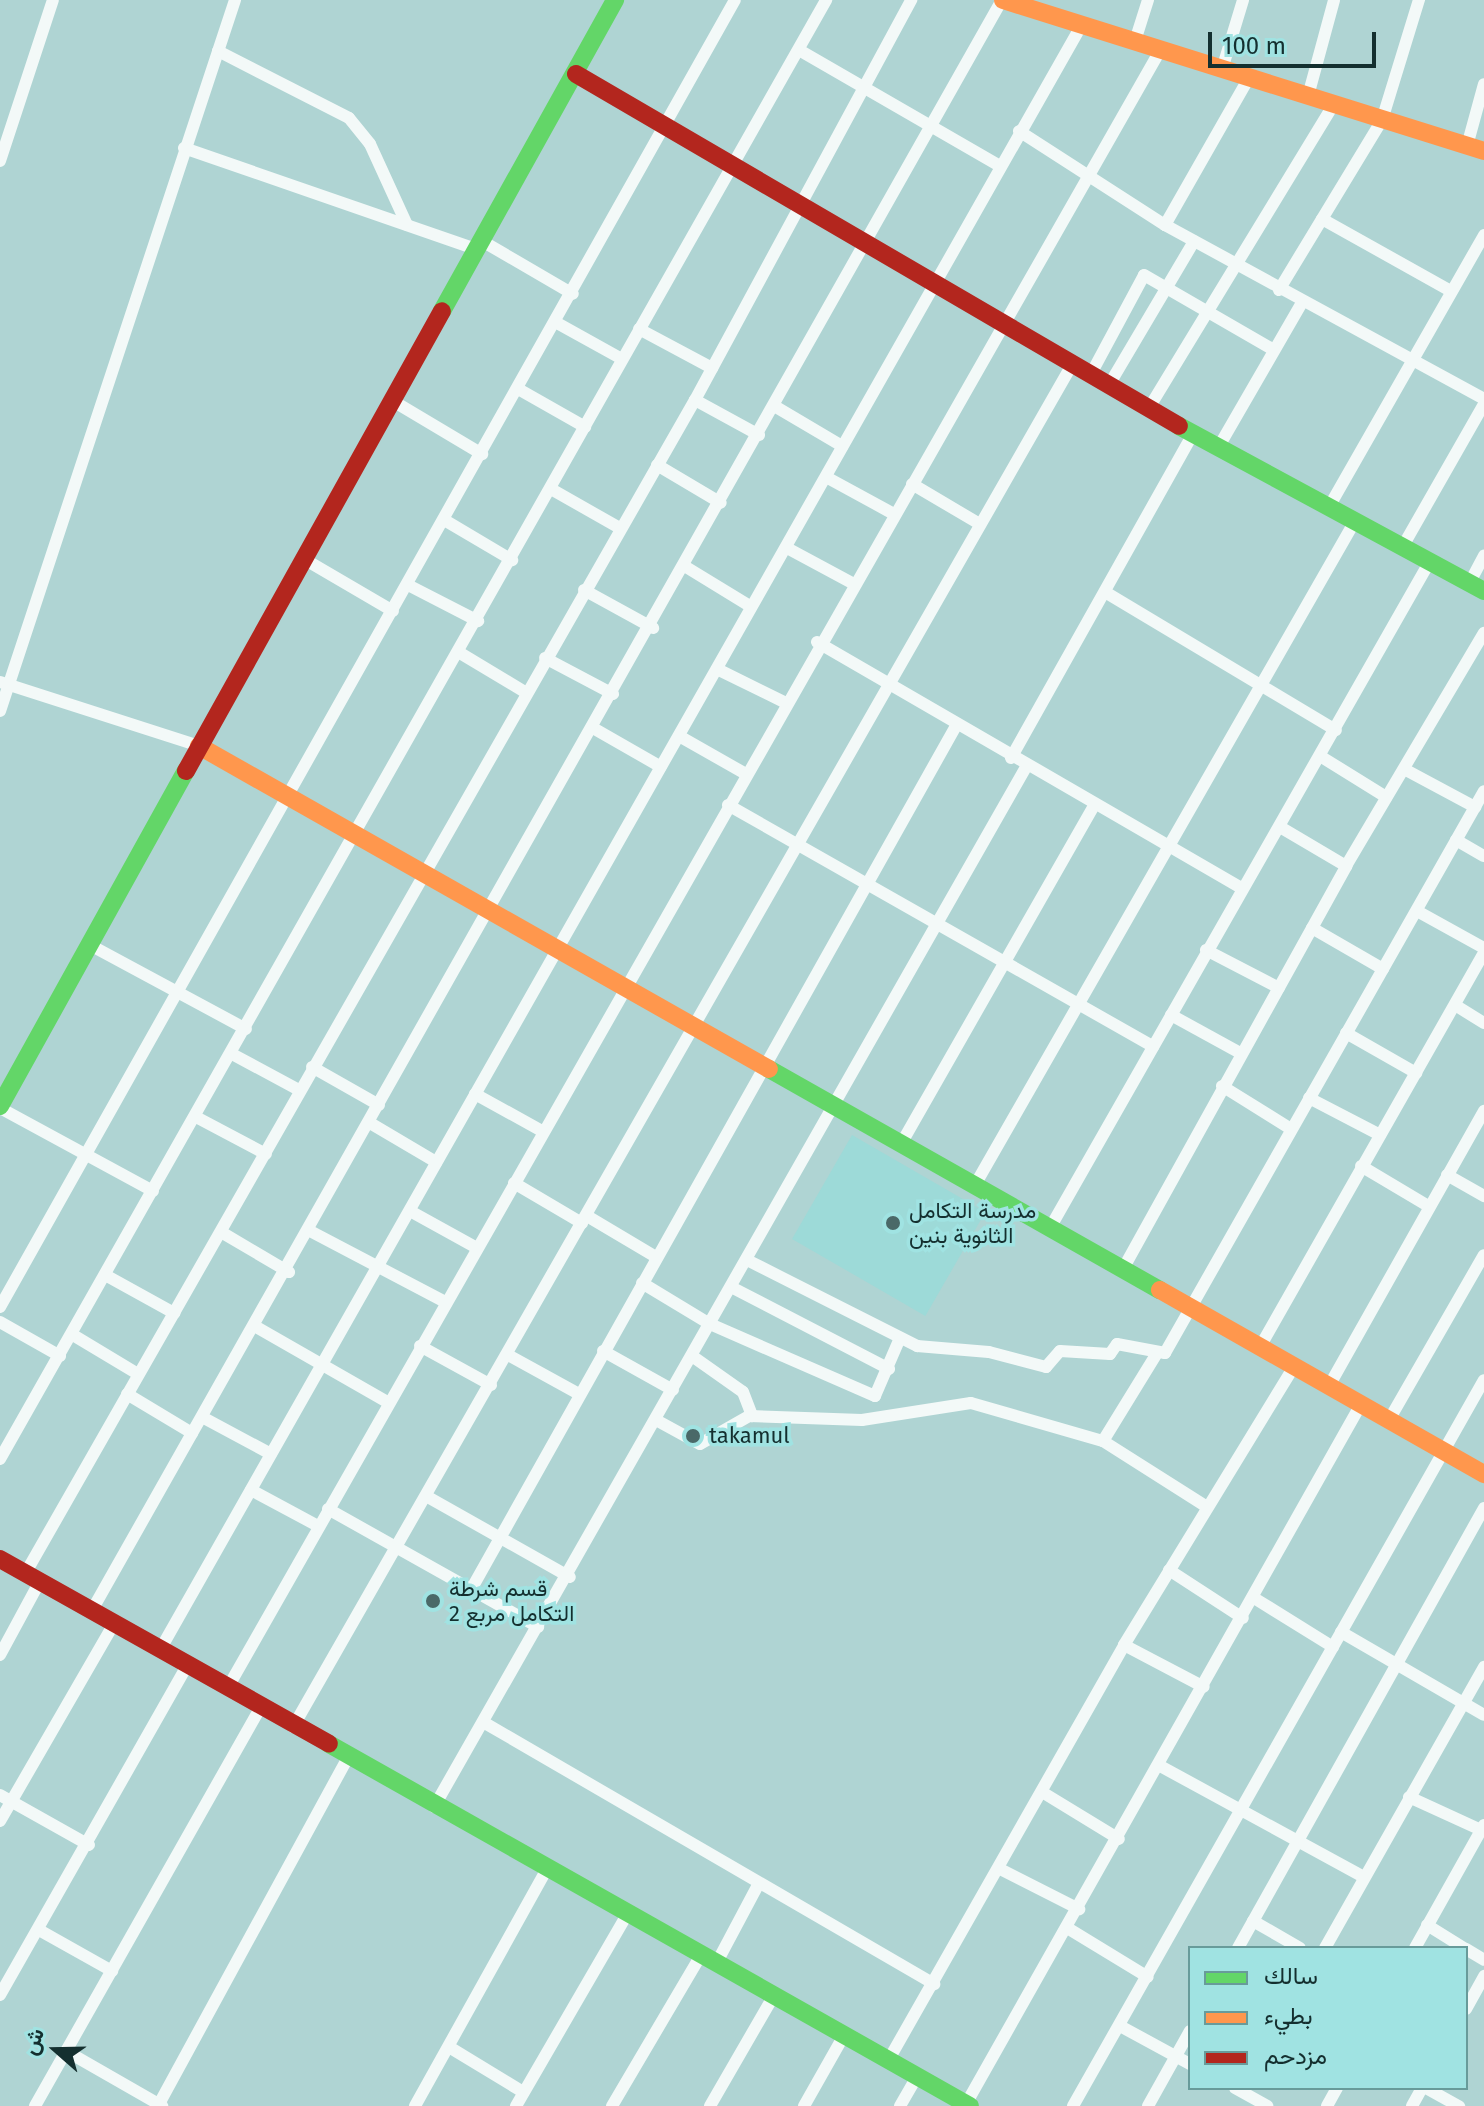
<!DOCTYPE html>
<html>
<head>
<meta charset="utf-8">
<style>
  body { margin:0 }
  #map { position:relative; width:1484px; height:2106px; overflow:hidden; background:#afd4d3; font-family:"Fira Sans",Vazirmatn,sans-serif }
  div>[style] { position:absolute }
  .built>* { inset:0; background:#9ddad8; transform-origin:0 0 }
  .street>* { height:12px; margin:-6px; padding:0 6px; transform-origin:6px; border-radius:6px; background:#f3f9f8 }
  .fast>* { height:18px; margin:-9px; padding:0 9px; transform-origin:9px; border-radius:9px; background:#63d668 }
  .slow>* { height:18px; margin:-9px; padding:0 9px; transform-origin:9px; border-radius:9px; background:#ff974d }
  .jam>* { height:18px; margin:-9px; padding:0 9px; transform-origin:9px; border-radius:9px; background:#b3261e }
  .dots>* { width:22px; height:22px; translate:-50% -50%; box-sizing:border-box; border:4px solid #a0e3e2; border-radius:50% }
  span { translate:-50% -50%; white-space:nowrap; text-align:center; line-height:1.15; -webkit-text-stroke:7px #a0e3e2; paint-order:stroke }
  .poi-label { font-size:22px; color:#142f2f }
  .left { translate:0 -50%; text-align:left }
  .legend { position:absolute; left:1188px; top:1946px; width:280px; height:144px; box-sizing:border-box; background:#a0e3e2; border:2px solid #689b9a; margin:0; padding:10px 14px; list-style:none; font-size:24px; color:#142f2f }
  .legend li { display:flex; align-items:center; gap:16px; height:40px }
  .legend b { width:40px; border:2px solid #689b9a }
  .north { position:absolute; left:16px; top:2010px; width:80px; height:80px; -webkit-text-stroke:6px #a0e3e2; paint-order:stroke; rotate:290deg; font-size:22px; font-weight:700; line-height:32px; text-align:center; color:#142f2f }
  .north::after { content:''; display:block; margin:auto; width:28px; height:36px; background:#142f2f; clip-path:polygon(50% 0,100% 100%,50% 72%,0 100%) }
  .scale { position:absolute; left:1208px; top:32px; width:168px; height:36px; box-sizing:border-box; border:4px solid #142f2f; border-top:0; padding-left:10px; font-size:24px; line-height:28px; white-space:nowrap; color:#142f2f; -webkit-text-stroke:6px #a0e3e2; paint-order:stroke }
</style>
</head>
<body>
<div id="map">
  <div class="built">
    <div style="left:852px;top:1135px;width:154px;height:120px;rotate:30deg"></div>
  </div>
  <div class="street">
    <div style="left:1135px;top:41px;width:43px;rotate:-72.4deg"></div>
    <div style="left:799px;top:50px;width:232px;rotate:30deg"></div>
    <div style="left:218px;top:51px;width:147px;rotate:27.1deg"></div>
    <div style="left:349px;top:118px;width:33px;rotate:51deg"></div>
    <div style="left:370px;top:144px;width:89px;rotate:65.4deg"></div>
    <div style="left:1223px;top:66px;width:69px;rotate:-73.1deg"></div>
    <div style="left:1308px;top:96px;width:99px;rotate:-74.8deg"></div>
    <div style="left:1019px;top:131px;width:174px;rotate:32.8deg"></div>
    <div style="left:1165px;top:225px;width:363px;rotate:28.6deg"></div>
    <div style="left:1467px;top:146px;width:64px;rotate:-74.7deg"></div>
    <div style="left:184px;top:148px;width:311px;rotate:19.1deg"></div>
    <div style="left:0;top:161px;width:169px;rotate:-71.8deg"></div>
    <div style="left:1322px;top:219px;width:148px;rotate:29.2deg"></div>
    <div style="left:1165px;top:225px;width:172px;rotate:-60.3deg"></div>
    <div style="left:482px;top:241px;width:105px;rotate:30.2deg"></div>
    <div style="left:1279px;top:290px;width:199px;rotate:-58.8deg"></div>
    <div style="left:1382px;top:120px;width:126px;rotate:-72.9deg"></div>
    <div style="left:557px;top:323px;width:74px;rotate:29deg"></div>
    <div style="left:639px;top:329px;width:83px;rotate:28.1deg"></div>
    <div style="left:1091px;top:374px;width:112px;rotate:-61.8deg"></div>
    <div style="left:1144px;top:275px;width:150px;rotate:30deg"></div>
    <div style="left:1109px;top:385px;width:167px;rotate:-59.4deg"></div>
    <div style="left:520px;top:390px;width:75px;rotate:29.6deg"></div>
    <div style="left:695px;top:400px;width:73px;rotate:28.7deg"></div>
    <div style="left:393px;top:401px;width:104px;rotate:30.8deg"></div>
    <div style="left:776px;top:407px;width:77px;rotate:30.6deg"></div>
    <div style="left:1149px;top:408px;width:356px;rotate:-58.7deg"></div>
    <div style="left:1218px;top:448px;width:166px;rotate:-60deg"></div>
    <div style="left:657px;top:465px;width:74px;rotate:30.7deg"></div>
    <div style="left:826px;top:477px;width:77px;rotate:28.6deg"></div>
    <div style="left:912px;top:484px;width:77px;rotate:30.6deg"></div>
    <div style="left:551px;top:489px;width:77px;rotate:29.6deg"></div>
    <div style="left:1329px;top:507px;width:313px;rotate:-60.3deg"></div>
    <div style="left:446px;top:521px;width:77px;rotate:30.6deg"></div>
    <div style="left:1403px;top:546px;width:163px;rotate:-60.3deg"></div>
    <div style="left:787px;top:548px;width:76px;rotate:28.2deg"></div>
    <div style="left:304px;top:559px;width:103px;rotate:30.3deg"></div>
    <div style="left:686px;top:567px;width:75px;rotate:31.4deg"></div>
    <div style="left:1470px;top:582px;width:30px;rotate:-62deg"></div>
    <div style="left:408px;top:585px;width:79px;rotate:27.2deg"></div>
    <div style="left:584px;top:590px;width:79px;rotate:28.8deg"></div>
    <div style="left:1105px;top:592px;width:269px;rotate:30.9deg"></div>
    <div style="left:817px;top:642px;width:492px;rotate:30.1deg"></div>
    <div style="left:460px;top:653px;width:76px;rotate:31deg"></div>
    <div style="left:545px;top:658px;width:77px;rotate:27.9deg"></div>
    <div style="left:717px;top:669px;width:75px;rotate:26.2deg"></div>
    <div style="left:0;top:682px;width:209px;rotate:17.8deg"></div>
    <div style="left:0;top:711px;width:749px;rotate:-71.71deg"></div>
    <div style="left:593px;top:728px;width:78px;rotate:29.8deg"></div>
    <div style="left:679px;top:736px;width:77px;rotate:29.6deg"></div>
    <div style="left:1320px;top:756px;width:78px;rotate:31.8deg"></div>
    <div style="left:1011px;top:758px;width:372px;rotate:-60.7deg"></div>
    <div style="left:1404px;top:769px;width:81px;rotate:28.2deg"></div>
    <div style="left:728px;top:805px;width:489px;rotate:29.6deg"></div>
    <div style="left:1280px;top:827px;width:77px;rotate:30.6deg"></div>
    <div style="left:1456px;top:840px;width:32px;rotate:30deg"></div>
    <div style="left:1417px;top:911px;width:77px;rotate:28.9deg"></div>
    <div style="left:1312px;top:928px;width:82px;rotate:30deg"></div>
    <div style="left:90px;top:945px;width:177px;rotate:28.3deg"></div>
    <div style="left:1206px;top:950px;width:82px;rotate:27.5deg"></div>
    <div style="left:1455px;top:1005px;width:34px;rotate:32deg"></div>
    <div style="left:1171px;top:1015px;width:79px;rotate:28.8deg"></div>
    <div style="left:1346px;top:1033px;width:81px;rotate:29.7deg"></div>
    <div style="left:232px;top:1054px;width:76px;rotate:28.2deg"></div>
    <div style="left:312px;top:1067px;width:77px;rotate:29.6deg"></div>
    <div style="left:1222px;top:1086px;width:81px;rotate:31.9deg"></div>
    <div style="left:475px;top:1094px;width:77px;rotate:28.9deg"></div>
    <div style="left:1309px;top:1098px;width:80px;rotate:27.5deg"></div>
    <div style="left:0;top:1108px;width:174px;rotate:28.5deg"></div>
    <div style="left:196px;top:1117px;width:79px;rotate:27.9deg"></div>
    <div style="left:370px;top:1123px;width:77px;rotate:30.6deg"></div>
    <div style="left:901px;top:1144px;width:389px;rotate:-60.3deg"></div>
    <div style="left:1361px;top:1166px;width:78px;rotate:30.8deg"></div>
    <div style="left:1447px;top:1175px;width:43px;rotate:29.6deg"></div>
    <div style="left:514px;top:1183px;width:79px;rotate:30.5deg"></div>
    <div style="left:975px;top:1185px;width:765px;rotate:-60.22deg"></div>
    <div style="left:410px;top:1211px;width:77px;rotate:28.9deg"></div>
    <div style="left:587px;top:1216px;width:80px;rotate:30.7deg"></div>
    <div style="left:1050px;top:1228px;width:768px;rotate:-60.33deg"></div>
    <div style="left:310px;top:1231px;width:153px;rotate:27.7deg"></div>
    <div style="left:221px;top:1232px;width:79px;rotate:30.5deg"></div>
    <div style="left:747px;top:1260px;width:191px;rotate:26.8deg"></div>
    <div style="left:917px;top:1346px;width:72px;rotate:4.8deg"></div>
    <div style="left:989px;top:1352px;width:59px;rotate:14.7deg"></div>
    <div style="left:1046px;top:1367px;width:21px;rotate:-49deg"></div>
    <div style="left:1060px;top:1351px;width:50px;rotate:3.4deg"></div>
    <div style="left:1110px;top:1354px;width:12px;rotate:-55deg"></div>
    <div style="left:1117px;top:1344px;width:49px;rotate:10.6deg"></div>
    <div style="left:1165px;top:1353px;width:646px;rotate:-60.42deg"></div>
    <div style="left:1123px;top:1269px;width:461px;rotate:-61deg"></div>
    <div style="left:1346px;top:866px;width:271px;rotate:-59.4deg"></div>
    <div style="left:107px;top:1276px;width:77px;rotate:28.9deg"></div>
    <div style="left:642px;top:1283px;width:79px;rotate:31.1deg"></div>
    <div style="left:710px;top:1324px;width:180px;rotate:23.6deg"></div>
    <div style="left:875px;top:1396px;width:63px;rotate:-66.7deg"></div>
    <div style="left:731px;top:1287px;width:178px;rotate:27.4deg"></div>
    <div style="left:0;top:1307px;width:1499px;rotate:-60.65deg"></div>
    <div style="left:0;top:1322px;width:69px;rotate:29.5deg"></div>
    <div style="left:258px;top:1328px;width:149px;rotate:29.8deg"></div>
    <div style="left:73px;top:1335px;width:76px;rotate:31deg"></div>
    <div style="left:420px;top:1346px;width:81px;rotate:28.8deg"></div>
    <div style="left:1260px;top:1347px;width:454px;rotate:-60.4deg"></div>
    <div style="left:603px;top:1351px;width:80px;rotate:29.1deg"></div>
    <div style="left:508px;top:1355px;width:81px;rotate:28.8deg"></div>
    <div style="left:692px;top:1356px;width:62px;rotate:35.2deg"></div>
    <div style="left:743px;top:1392px;width:26px;rotate:69deg"></div>
    <div style="left:1329px;top:1386px;width:316px;rotate:-60.6deg"></div>
    <div style="left:127px;top:1394px;width:76px;rotate:31deg"></div>
    <div style="left:202px;top:1417px;width:78px;rotate:28.2deg"></div>
    <div style="left:656px;top:1420px;width:50px;rotate:28.6deg"></div>
    <div style="left:700px;top:1444px;width:56px;rotate:-29.7deg"></div>
    <div style="left:749px;top:1416px;width:113px;rotate:2deg"></div>
    <div style="left:862px;top:1420px;width:110px;rotate:-8.9deg"></div>
    <div style="left:971px;top:1403px;width:137px;rotate:16.1deg"></div>
    <div style="left:1103px;top:1441px;width:123px;rotate:32.4deg"></div>
    <div style="left:1389px;top:1420px;width:190px;rotate:-60.1deg"></div>
    <div style="left:1103px;top:1441px;width:101px;rotate:-58.4deg"></div>
    <div style="left:0;top:1459px;width:1677px;rotate:-60.48deg"></div>
    <div style="left:251px;top:1490px;width:76px;rotate:28.2deg"></div>
    <div style="left:426px;top:1496px;width:165px;rotate:29.4deg"></div>
    <div style="left:328px;top:1509px;width:241px;rotate:29.3deg"></div>
    <div style="left:1169px;top:1570px;width:88px;rotate:33deg"></div>
    <div style="left:25px;top:1574px;width:1352px;rotate:-60.29deg"></div>
    <div style="left:695px;top:400px;width:455px;rotate:-61.6deg"></div>
    <div style="left:472px;top:1588px;width:991px;rotate:-60.69deg"></div>
    <div style="left:1254px;top:1598px;width:93px;rotate:31.8deg"></div>
    <div style="left:91px;top:1612px;width:1852px;rotate:-60.53deg"></div>
    <div style="left:1341px;top:1632px;width:165px;rotate:30.1deg"></div>
    <div style="left:1124px;top:1645px;width:90px;rotate:27.7deg"></div>
    <div style="left:160px;top:1650px;width:1867px;rotate:-60.44deg"></div>
    <div style="left:0;top:1655px;width:82px;rotate:-61.6deg"></div>
    <div style="left:227px;top:1689px;width:1887px;rotate:-60.34deg"></div>
    <div style="left:483px;top:1722px;width:522px;rotate:30.15deg"></div>
    <div style="left:293px;top:1727px;width:1571px;rotate:-60.24deg"></div>
    <div style="left:1162px;top:1767px;width:228px;rotate:28.6deg"></div>
    <div style="left:1042px;top:1792px;width:90px;rotate:31.4deg"></div>
    <div style="left:0;top:1795px;width:102px;rotate:29.3deg"></div>
    <div style="left:1409px;top:1797px;width:79px;rotate:24.6deg"></div>
    <div style="left:434px;top:1807px;width:1197px;rotate:-60.35deg"></div>
    <div style="left:0;top:1821px;width:226px;rotate:-60deg"></div>
    <div style="left:1000px;top:1869px;width:89px;rotate:26.9deg"></div>
    <div style="left:1253px;top:1921px;width:54px;rotate:29.9deg"></div>
    <div style="left:1427px;top:1925px;width:44px;rotate:31.9deg"></div>
    <div style="left:1069px;top:1929px;width:92px;rotate:31.3deg"></div>
    <div style="left:39px;top:1930px;width:84px;rotate:29.3deg"></div>
    <div style="left:1238px;top:1948px;width:504px;rotate:-60.79deg"></div>
    <div style="left:1325px;top:1948px;width:323px;rotate:-60.5deg"></div>
    <div style="left:1415px;top:1948px;width:141px;rotate:-60.7deg"></div>
    <div style="left:1466px;top:1949px;width:21px;rotate:31deg"></div>
    <div style="left:716px;top:1964px;width:87px;rotate:-62deg"></div>
    <div style="left:0;top:1995px;width:378px;rotate:-60.4deg"></div>
    <div style="left:1466px;top:2009px;width:38px;rotate:-61deg"></div>
    <div style="left:1120px;top:2026px;width:80px;rotate:28.5deg"></div>
    <div style="left:449px;top:2047px;width:87px;rotate:31.3deg"></div>
    <div style="left:66px;top:2051px;width:111px;rotate:29.8deg"></div>
    <div style="left:888px;top:2061px;width:478px;rotate:-60.4deg"></div>
    <div style="left:1124px;top:1645px;width:327px;rotate:-58.6deg"></div>
    <div style="left:1235px;top:2088px;width:37px;rotate:29deg"></div>
    <div style="left:1426px;top:2088px;width:38px;rotate:29deg"></div>
    <div style="left:159px;top:2104px;width:394px;rotate:-61.4deg"></div>
    <div style="left:966px;top:2104px;width:804px;rotate:-60.56deg"></div>
    <div style="left:35px;top:2106px;width:456px;rotate:-60.5deg"></div>
    <div style="left:415px;top:2106px;width:269px;rotate:-60.9deg"></div>
    <div style="left:516px;top:2106px;width:220px;rotate:-59.9deg"></div>
    <div style="left:612px;top:2106px;width:175px;rotate:-59.5deg"></div>
    <div style="left:710px;top:2106px;width:126px;rotate:-60deg"></div>
    <div style="left:804px;top:2106px;width:79px;rotate:-60.5deg"></div>
    <div style="left:900px;top:2106px;width:32px;rotate:-60deg"></div>
    <div style="left:1073px;top:2106px;width:834px;rotate:-60.49deg"></div>
    <div style="left:1148px;top:2106px;width:86px;rotate:-60.8deg"></div>
    <div style="left:1327px;top:2106px;width:21px;rotate:-61deg"></div>
    <div style="left:1412px;top:2106px;width:21px;rotate:-61deg"></div>
  </div>
  <div class="fast">
    <div style="left:442px;top:311px;width:356px;rotate:-60.9deg"></div>
    <div style="left:1179px;top:426px;width:347px;rotate:28.4deg"></div>
    <div style="left:769px;top:1069px;width:449px;rotate:29.5deg"></div>
    <div style="left:0;top:1106px;width:383px;rotate:-61deg"></div>
    <div style="left:329px;top:1744px;width:736px;rotate:29.46deg"></div>
  </div>
  <div class="slow">
    <div style="left:1003px;top:0;width:504px;rotate:17.43deg"></div>
    <div style="left:199px;top:746px;width:655px;rotate:29.54deg"></div>
    <div style="left:1160px;top:1290px;width:373px;rotate:29.6deg"></div>
  </div>
  <div class="jam">
    <div style="left:576px;top:74px;width:698px;rotate:30.27deg"></div>
    <div style="left:186px;top:771px;width:526px;rotate:-60.9deg"></div>
    <div style="left:0;top:1559px;width:377px;rotate:29.3deg"></div>
  </div>
  <div class="dots">
    <div style="left:893px;top:1223px;background:#4a6968"></div>
    <div style="left:693px;top:1436px;background:#4a6968"></div>
    <div style="left:433px;top:1601px;background:#4a6968"></div>
  </div>
  <div class="poi-label">
    <span class="left" style="left:909px;top:1223px">مدرسة التكامل<br>الثانوية بنين</span>
    <span class="left" style="left:709px;top:1436px">takamul</span>
    <span class="left" style="left:449px;top:1601px">قسم شرطة<br>التكامل مربع 2</span>
  </div>
  <ul class="legend">
  <li><b style="height:10px;background:#63d668"></b>سالك</li>
  <li><b style="height:10px;background:#ff974d"></b>بطيء</li>
  <li><b style="height:10px;background:#b3261e"></b>مزدحم</li>
  </ul>
  <div class="north">ش</div>
  <div class="scale">100 m</div>
</div>
</body>
</html>
